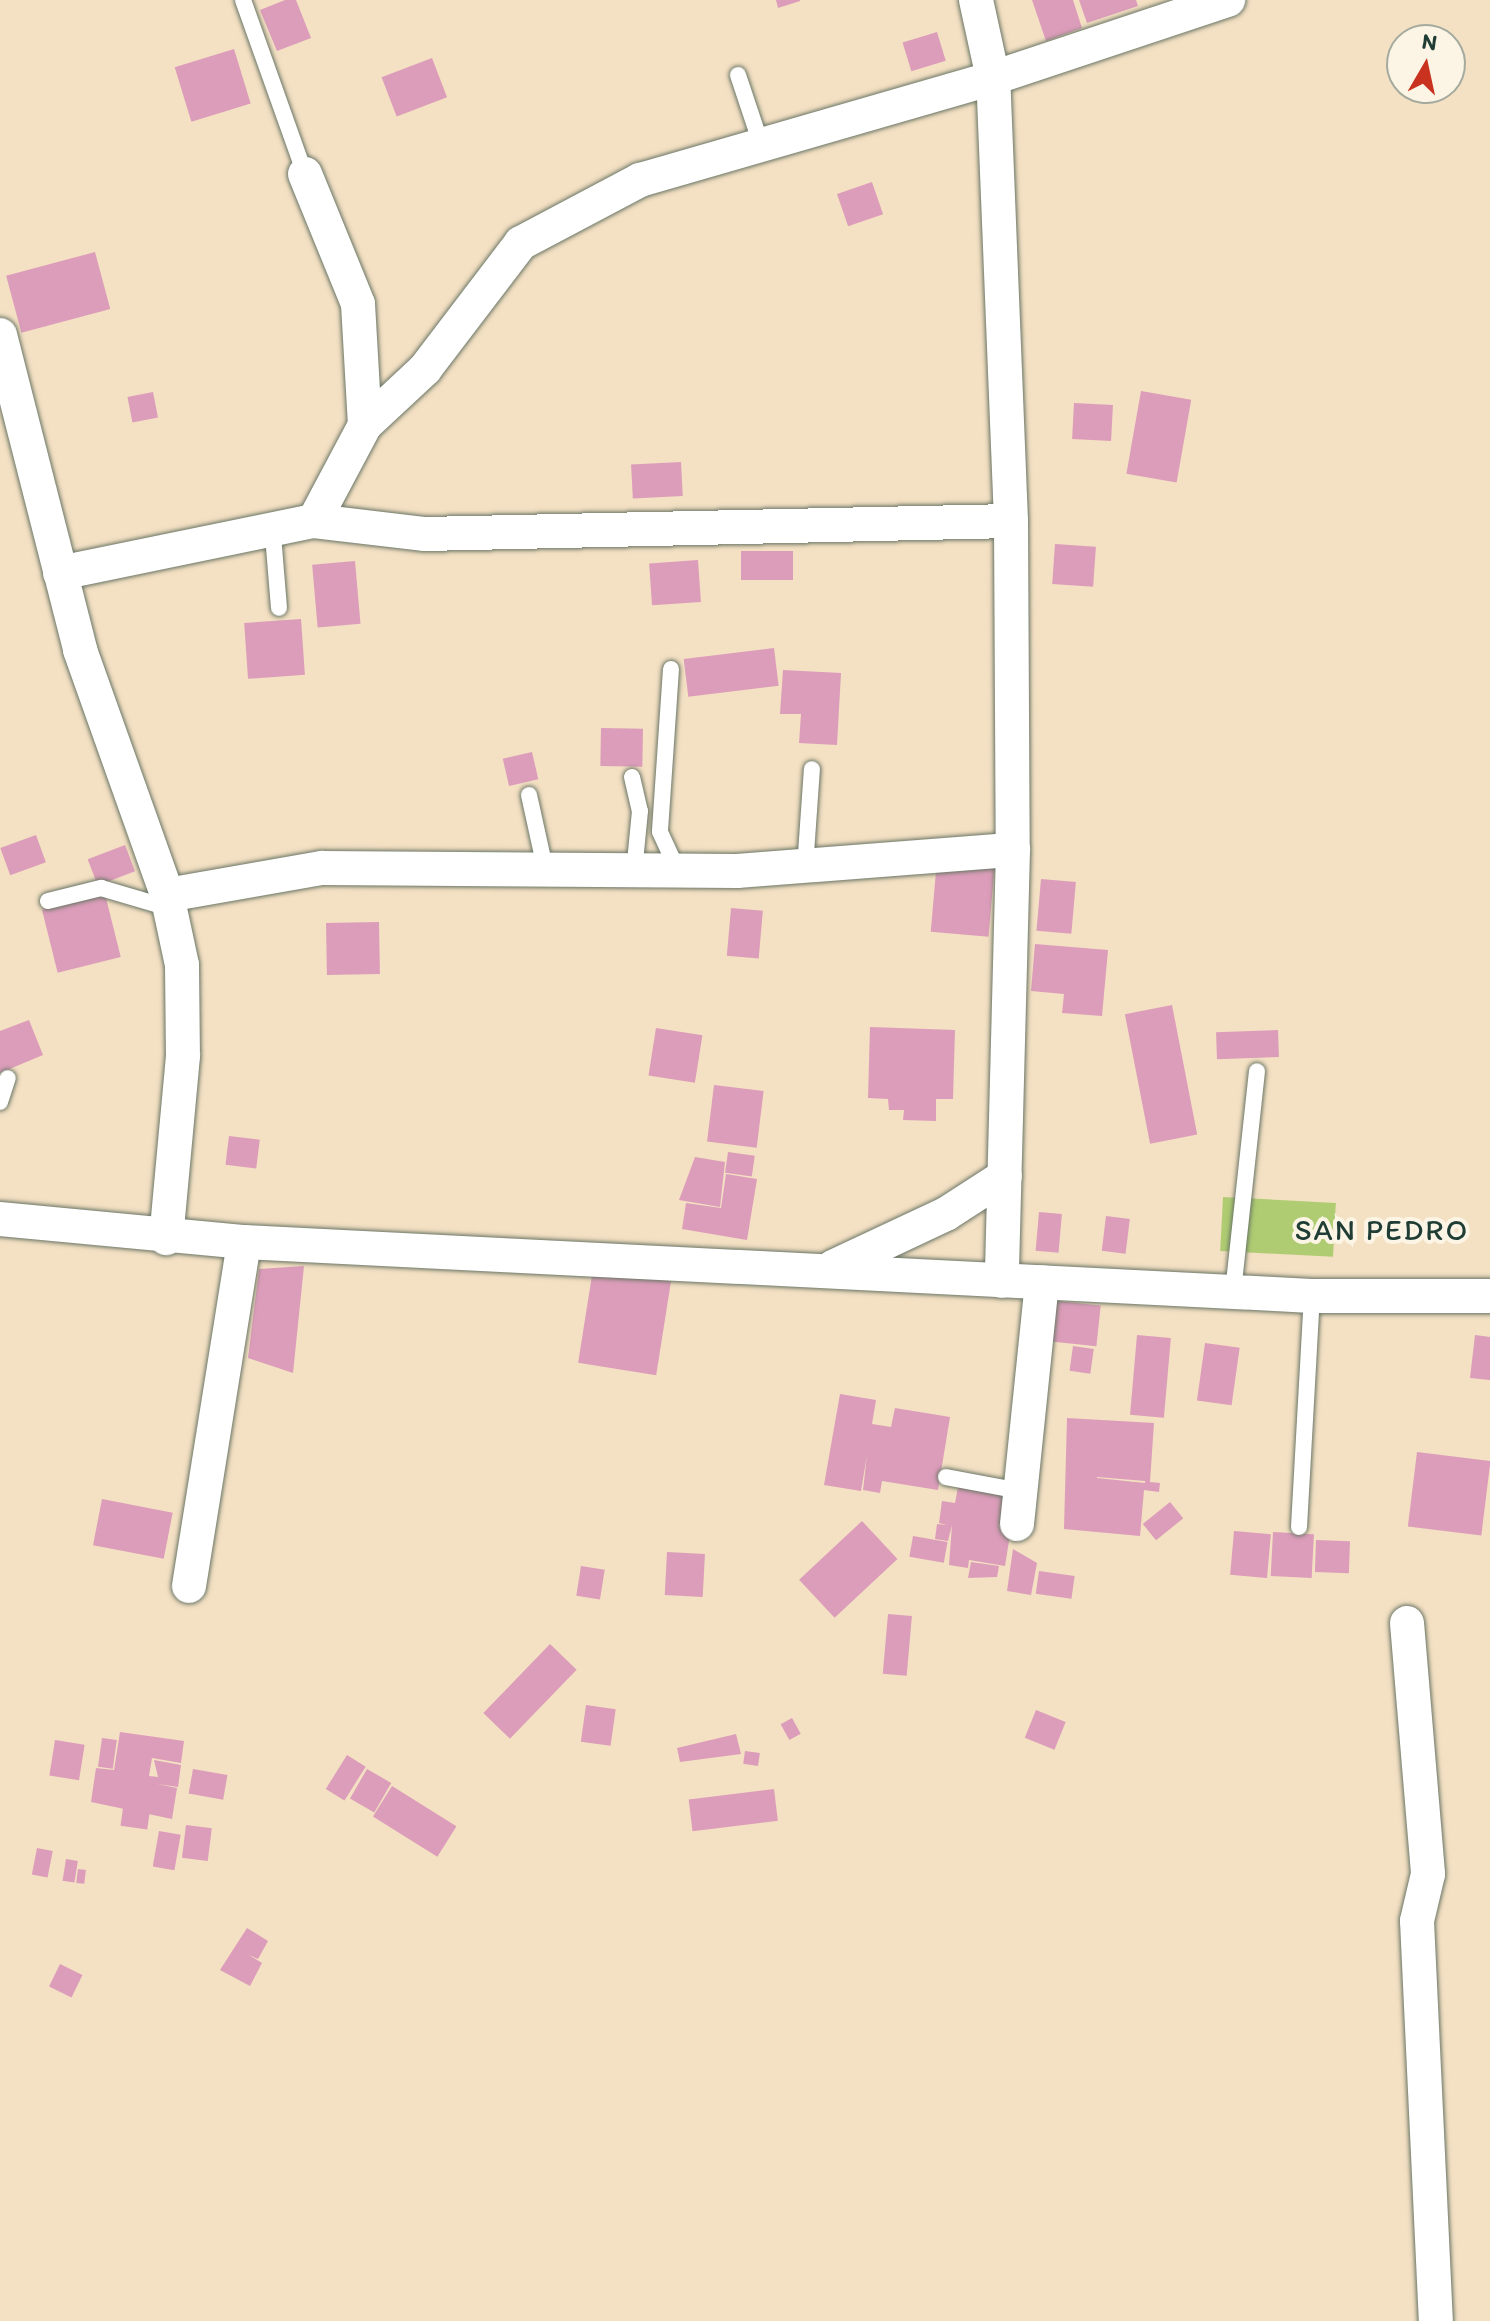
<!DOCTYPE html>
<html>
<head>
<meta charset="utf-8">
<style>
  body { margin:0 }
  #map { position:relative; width:1490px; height:2321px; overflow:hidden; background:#f4e0c3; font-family:Itim,sans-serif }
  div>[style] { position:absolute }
  .green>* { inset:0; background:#afcc72; transform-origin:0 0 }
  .building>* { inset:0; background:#dc9dba; transform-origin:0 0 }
  .roads { filter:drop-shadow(0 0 2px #6a7666) drop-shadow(0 0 2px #6a7666) }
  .lane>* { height:16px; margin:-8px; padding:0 8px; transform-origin:8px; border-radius:8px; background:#fff }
  .street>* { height:34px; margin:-17px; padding:0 17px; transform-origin:17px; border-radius:17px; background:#fff }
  span { translate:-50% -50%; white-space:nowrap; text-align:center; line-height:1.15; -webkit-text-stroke:8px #fcf5e5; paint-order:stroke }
  .quarter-label { font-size:30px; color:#1f3d34; letter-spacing:2px }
  .north { position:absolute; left:1386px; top:24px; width:80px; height:80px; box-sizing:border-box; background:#fcf5e5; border:2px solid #a4ab9e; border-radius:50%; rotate:9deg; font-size:22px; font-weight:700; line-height:32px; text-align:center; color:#1f3d34 }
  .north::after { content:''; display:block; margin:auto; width:28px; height:36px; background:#c8321e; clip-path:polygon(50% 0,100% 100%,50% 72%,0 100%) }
</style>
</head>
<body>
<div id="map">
  <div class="green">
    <div style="left:1223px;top:1197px;width:113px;height:54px;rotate:3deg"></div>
  </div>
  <div class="building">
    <div style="clip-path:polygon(285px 0,296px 0,311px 38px,277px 51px,260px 10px)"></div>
    <div style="clip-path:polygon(776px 0,800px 0,800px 1px,778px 8px)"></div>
    <div style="clip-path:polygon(1032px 0,1073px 0,1082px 28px,1046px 41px)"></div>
    <div style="clip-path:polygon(1079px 0,1136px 0,1138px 6px,1087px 23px)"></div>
    <div style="left:937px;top:32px;width:30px;height:36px;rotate:73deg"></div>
    <div style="left:234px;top:49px;width:57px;height:62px;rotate:73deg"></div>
    <div style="left:432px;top:58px;width:42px;height:54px;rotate:69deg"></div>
    <div style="left:872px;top:182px;width:34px;height:37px;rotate:71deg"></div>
    <div style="left:95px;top:252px;width:59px;height:92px;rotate:75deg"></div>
    <div style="left:1141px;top:391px;width:51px;height:84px;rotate:10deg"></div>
    <div style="left:153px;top:392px;width:26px;height:26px;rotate:79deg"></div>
    <div style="left:1074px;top:403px;width:39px;height:36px;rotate:3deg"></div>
    <div style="left:681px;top:462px;width:34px;height:50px;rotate:87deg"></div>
    <div style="left:1055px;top:544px;width:41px;height:40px;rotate:4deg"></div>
    <div style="left:741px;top:551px;width:52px;height:29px"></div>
    <div style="left:698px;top:560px;width:42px;height:49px;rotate:86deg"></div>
    <div style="left:355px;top:561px;width:63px;height:43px;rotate:85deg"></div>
    <div style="left:301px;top:619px;width:56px;height:57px;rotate:86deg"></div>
    <div style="left:774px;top:648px;width:38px;height:91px;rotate:83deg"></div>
    <div style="clip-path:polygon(783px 670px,841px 673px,837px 745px,799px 743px,801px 714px,780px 714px)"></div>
    <div style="left:601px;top:728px;width:42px;height:38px;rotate:1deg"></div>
    <div style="left:532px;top:752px;width:28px;height:30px;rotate:77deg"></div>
    <div style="left:36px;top:835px;width:29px;height:38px;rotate:70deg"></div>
    <div style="left:125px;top:845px;width:28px;height:40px;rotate:69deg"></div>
    <div style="left:937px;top:860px;width:58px;height:72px;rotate:5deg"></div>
    <div style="left:1041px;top:879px;width:35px;height:52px;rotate:5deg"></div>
    <div style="left:105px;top:894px;width:65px;height:65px;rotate:76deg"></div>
    <div style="left:731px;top:908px;width:32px;height:48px;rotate:5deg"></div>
    <div style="left:379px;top:922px;width:52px;height:53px;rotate:89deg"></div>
    <div style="clip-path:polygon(1035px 944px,1108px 950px,1102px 1016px,1062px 1013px,1064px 994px,1031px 991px)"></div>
    <div style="left:1172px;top:1005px;width:132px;height:48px;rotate:79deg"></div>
    <div style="clip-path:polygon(29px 1020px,43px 1055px,0 1073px,0 1031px)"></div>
    <div style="clip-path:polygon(870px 1027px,955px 1030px,953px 1099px,936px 1099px,936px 1121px,903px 1120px,904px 1110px,889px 1110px,888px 1099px,868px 1098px)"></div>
    <div style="left:656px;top:1028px;width:47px;height:48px;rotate:9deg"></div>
    <div style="left:1278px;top:1030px;width:27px;height:62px;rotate:88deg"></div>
    <div style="left:714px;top:1085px;width:50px;height:57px;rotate:7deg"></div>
    <div style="left:229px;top:1136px;width:31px;height:29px;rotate:7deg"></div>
    <div style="left:728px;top:1152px;width:27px;height:21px;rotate:8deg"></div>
    <div style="clip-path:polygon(695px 1157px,725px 1162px,720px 1207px,679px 1200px)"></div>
    <div style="clip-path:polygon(726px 1174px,757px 1179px,747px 1240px,682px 1229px,686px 1203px,721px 1208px)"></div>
    <div style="left:1039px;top:1212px;width:23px;height:39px;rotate:5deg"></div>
    <div style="left:1106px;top:1216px;width:24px;height:35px;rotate:7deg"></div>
    <div style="clip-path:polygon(304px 1266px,293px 1373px,248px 1358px,259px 1269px)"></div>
    <div style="left:593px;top:1269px;width:79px;height:95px;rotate:9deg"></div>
    <div style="left:1048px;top:1300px;width:53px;height:41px;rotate:6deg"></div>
    <div style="left:1137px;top:1335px;width:34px;height:80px;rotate:5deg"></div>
    <div style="clip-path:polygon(1475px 1335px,1490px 1337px,1490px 1380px,1470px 1378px)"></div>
    <div style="left:1205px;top:1343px;width:35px;height:58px;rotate:8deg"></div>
    <div style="left:1073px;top:1346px;width:21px;height:25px;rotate:8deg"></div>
    <div style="clip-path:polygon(840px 1394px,876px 1400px,872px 1424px,891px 1427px,895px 1408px,950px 1417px,938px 1490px,882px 1481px,880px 1493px,863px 1490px,867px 1455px,861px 1491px,824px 1485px)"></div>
    <div style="clip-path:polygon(evenodd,1067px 1418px,1154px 1423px,1150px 1482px,1160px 1483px,1159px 1492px,1144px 1490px,1140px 1536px,1064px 1529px,1067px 1418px,1097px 1477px,1145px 1481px,1145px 1483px,1097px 1478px,1097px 1477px)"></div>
    <div style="left:1417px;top:1452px;width:74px;height:75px;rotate:7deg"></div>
    <div style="clip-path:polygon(958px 1487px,1016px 1497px,1005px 1566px,969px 1560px,968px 1568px,949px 1565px,952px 1525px,948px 1541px,935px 1539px,937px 1524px,947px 1525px,939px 1523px,942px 1501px,955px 1503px)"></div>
    <div style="left:102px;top:1499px;width:72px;height:47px;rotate:11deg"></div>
    <div style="left:1170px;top:1502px;width:21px;height:35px;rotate:51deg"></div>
    <div style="left:862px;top:1521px;width:52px;height:86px;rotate:47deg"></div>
    <div style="left:1234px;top:1531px;width:37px;height:44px;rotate:5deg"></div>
    <div style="left:1273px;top:1532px;width:41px;height:44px;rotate:3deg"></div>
    <div style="left:913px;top:1536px;width:35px;height:21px;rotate:10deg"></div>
    <div style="left:1316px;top:1540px;width:34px;height:32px;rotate:2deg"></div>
    <div style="clip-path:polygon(1013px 1549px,1037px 1563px,1031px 1595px,1007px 1591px)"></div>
    <div style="left:667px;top:1552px;width:38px;height:43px;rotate:3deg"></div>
    <div style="clip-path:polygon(971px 1562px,999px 1566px,997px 1577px,968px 1578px)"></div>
    <div style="left:581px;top:1566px;width:24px;height:30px;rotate:9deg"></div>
    <div style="left:1039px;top:1571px;width:36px;height:23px;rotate:8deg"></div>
    <div style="left:888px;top:1614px;width:24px;height:60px;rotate:5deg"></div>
    <div style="left:550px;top:1644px;width:37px;height:96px;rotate:44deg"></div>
    <div style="left:586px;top:1705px;width:30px;height:37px;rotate:8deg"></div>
    <div style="left:1036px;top:1710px;width:32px;height:30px;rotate:22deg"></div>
    <div style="left:792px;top:1718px;width:18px;height:13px;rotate:61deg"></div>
    <div style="clip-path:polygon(120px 1732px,184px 1741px,181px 1763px,152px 1758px,149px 1776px,158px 1777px,154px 1760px,181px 1765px,178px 1787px,157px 1784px,177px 1788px,172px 1819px,91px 1802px,96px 1768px,114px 1770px)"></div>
    <div style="clip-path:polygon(736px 1734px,741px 1754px,680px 1762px,677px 1748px)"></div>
    <div style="left:102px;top:1738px;width:15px;height:29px;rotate:8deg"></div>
    <div style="left:55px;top:1740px;width:30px;height:36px;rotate:9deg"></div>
    <div style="left:745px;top:1751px;width:15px;height:13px;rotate:8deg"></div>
    <div style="left:347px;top:1755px;width:22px;height:40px;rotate:32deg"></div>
    <div style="left:193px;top:1769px;width:35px;height:25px;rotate:10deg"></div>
    <div style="left:367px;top:1769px;width:28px;height:34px;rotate:30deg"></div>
    <div style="left:392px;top:1786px;width:76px;height:36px;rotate:32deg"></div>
    <div style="left:774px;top:1789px;width:32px;height:86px;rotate:83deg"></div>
    <div style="left:123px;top:1808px;width:27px;height:18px;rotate:8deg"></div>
    <div style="left:186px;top:1825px;width:26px;height:33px;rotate:7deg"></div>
    <div style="left:159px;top:1831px;width:22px;height:36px;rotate:10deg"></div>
    <div style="left:37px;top:1848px;width:16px;height:27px;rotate:11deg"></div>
    <div style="left:66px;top:1859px;width:12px;height:22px;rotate:9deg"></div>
    <div style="left:78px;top:1869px;width:8px;height:14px;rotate:7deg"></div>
    <div style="clip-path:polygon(247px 1928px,268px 1941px,258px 1959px,249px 1955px,262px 1963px,250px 1986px,220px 1970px)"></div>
    <div style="left:60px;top:1964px;width:25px;height:25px;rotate:26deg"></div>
  </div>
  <div class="roads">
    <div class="lane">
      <div style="left:243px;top:0;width:185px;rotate:70.4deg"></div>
      <div style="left:738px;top:75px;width:73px;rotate:71.6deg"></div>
      <div style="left:273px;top:535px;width:73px;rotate:85.3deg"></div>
      <div style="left:671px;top:669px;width:163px;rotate:93.9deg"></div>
      <div style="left:660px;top:832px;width:43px;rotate:65.2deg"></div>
      <div style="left:632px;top:777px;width:35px;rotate:77deg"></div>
      <div style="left:640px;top:811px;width:61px;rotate:95.6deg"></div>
      <div style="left:529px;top:795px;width:79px;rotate:77.6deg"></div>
      <div style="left:805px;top:868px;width:99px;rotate:-86deg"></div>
      <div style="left:48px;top:901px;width:55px;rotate:-13.8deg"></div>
      <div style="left:101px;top:888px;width:71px;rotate:16.4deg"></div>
      <div style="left:0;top:1102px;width:25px;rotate:-72deg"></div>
      <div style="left:1233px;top:1292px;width:222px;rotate:-83.8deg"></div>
      <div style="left:946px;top:1477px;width:75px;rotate:10.7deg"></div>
      <div style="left:1299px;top:1527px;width:231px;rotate:-86.8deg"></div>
    </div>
    <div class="street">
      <div style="left:305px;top:174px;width:140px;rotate:67.8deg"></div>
      <div style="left:358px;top:304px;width:121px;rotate:86.7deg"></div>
      <div style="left:0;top:335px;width:325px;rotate:75.7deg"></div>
      <div style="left:80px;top:650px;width:260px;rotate:70.4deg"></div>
      <div style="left:167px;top:895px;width:72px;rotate:77.9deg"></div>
      <div style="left:182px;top:965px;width:91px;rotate:89.4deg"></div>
      <div style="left:183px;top:1056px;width:183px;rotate:95.3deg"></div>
      <div style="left:314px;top:521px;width:109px;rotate:-62deg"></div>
      <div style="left:365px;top:425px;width:82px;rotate:-43deg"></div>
      <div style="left:425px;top:369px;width:158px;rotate:-52.7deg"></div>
      <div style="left:521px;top:243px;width:135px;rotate:-27.9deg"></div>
      <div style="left:640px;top:180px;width:367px;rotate:-16.1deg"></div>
      <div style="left:993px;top:78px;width:80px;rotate:-102.3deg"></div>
      <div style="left:1011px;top:521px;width:443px;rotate:-92.3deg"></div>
      <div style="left:993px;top:78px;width:248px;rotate:-18.4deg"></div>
      <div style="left:60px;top:573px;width:259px;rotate:-11.6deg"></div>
      <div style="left:314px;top:521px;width:112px;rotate:6.7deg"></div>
      <div style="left:425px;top:534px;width:586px;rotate:-1.27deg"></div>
      <div style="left:1011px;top:521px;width:329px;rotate:89.7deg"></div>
      <div style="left:1013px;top:850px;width:431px;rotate:91.5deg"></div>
      <div style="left:167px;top:895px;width:157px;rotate:-9.9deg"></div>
      <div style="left:322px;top:868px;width:415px;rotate:0.4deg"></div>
      <div style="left:737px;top:871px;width:277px;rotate:-4.4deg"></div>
      <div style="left:0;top:1219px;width:245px;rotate:5.4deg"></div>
      <div style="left:244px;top:1242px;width:1069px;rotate:2.89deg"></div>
      <div style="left:1312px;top:1296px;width:178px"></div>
      <div style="left:833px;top:1267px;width:125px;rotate:-25.1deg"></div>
      <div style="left:946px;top:1214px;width:70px;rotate:-32.8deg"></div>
      <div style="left:1017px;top:1524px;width:243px;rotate:-84.1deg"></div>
      <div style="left:189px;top:1586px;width:348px;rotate:-80.9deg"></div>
      <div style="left:1407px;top:1623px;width:252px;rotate:85.2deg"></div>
      <div style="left:1428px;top:1874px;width:48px;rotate:103.2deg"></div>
      <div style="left:1417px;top:1921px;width:400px;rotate:87.3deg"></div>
    </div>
  </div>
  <div class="quarter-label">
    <span style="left:1382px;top:1230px">SAN PEDRO</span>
  </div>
  <div class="north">N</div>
</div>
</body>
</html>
